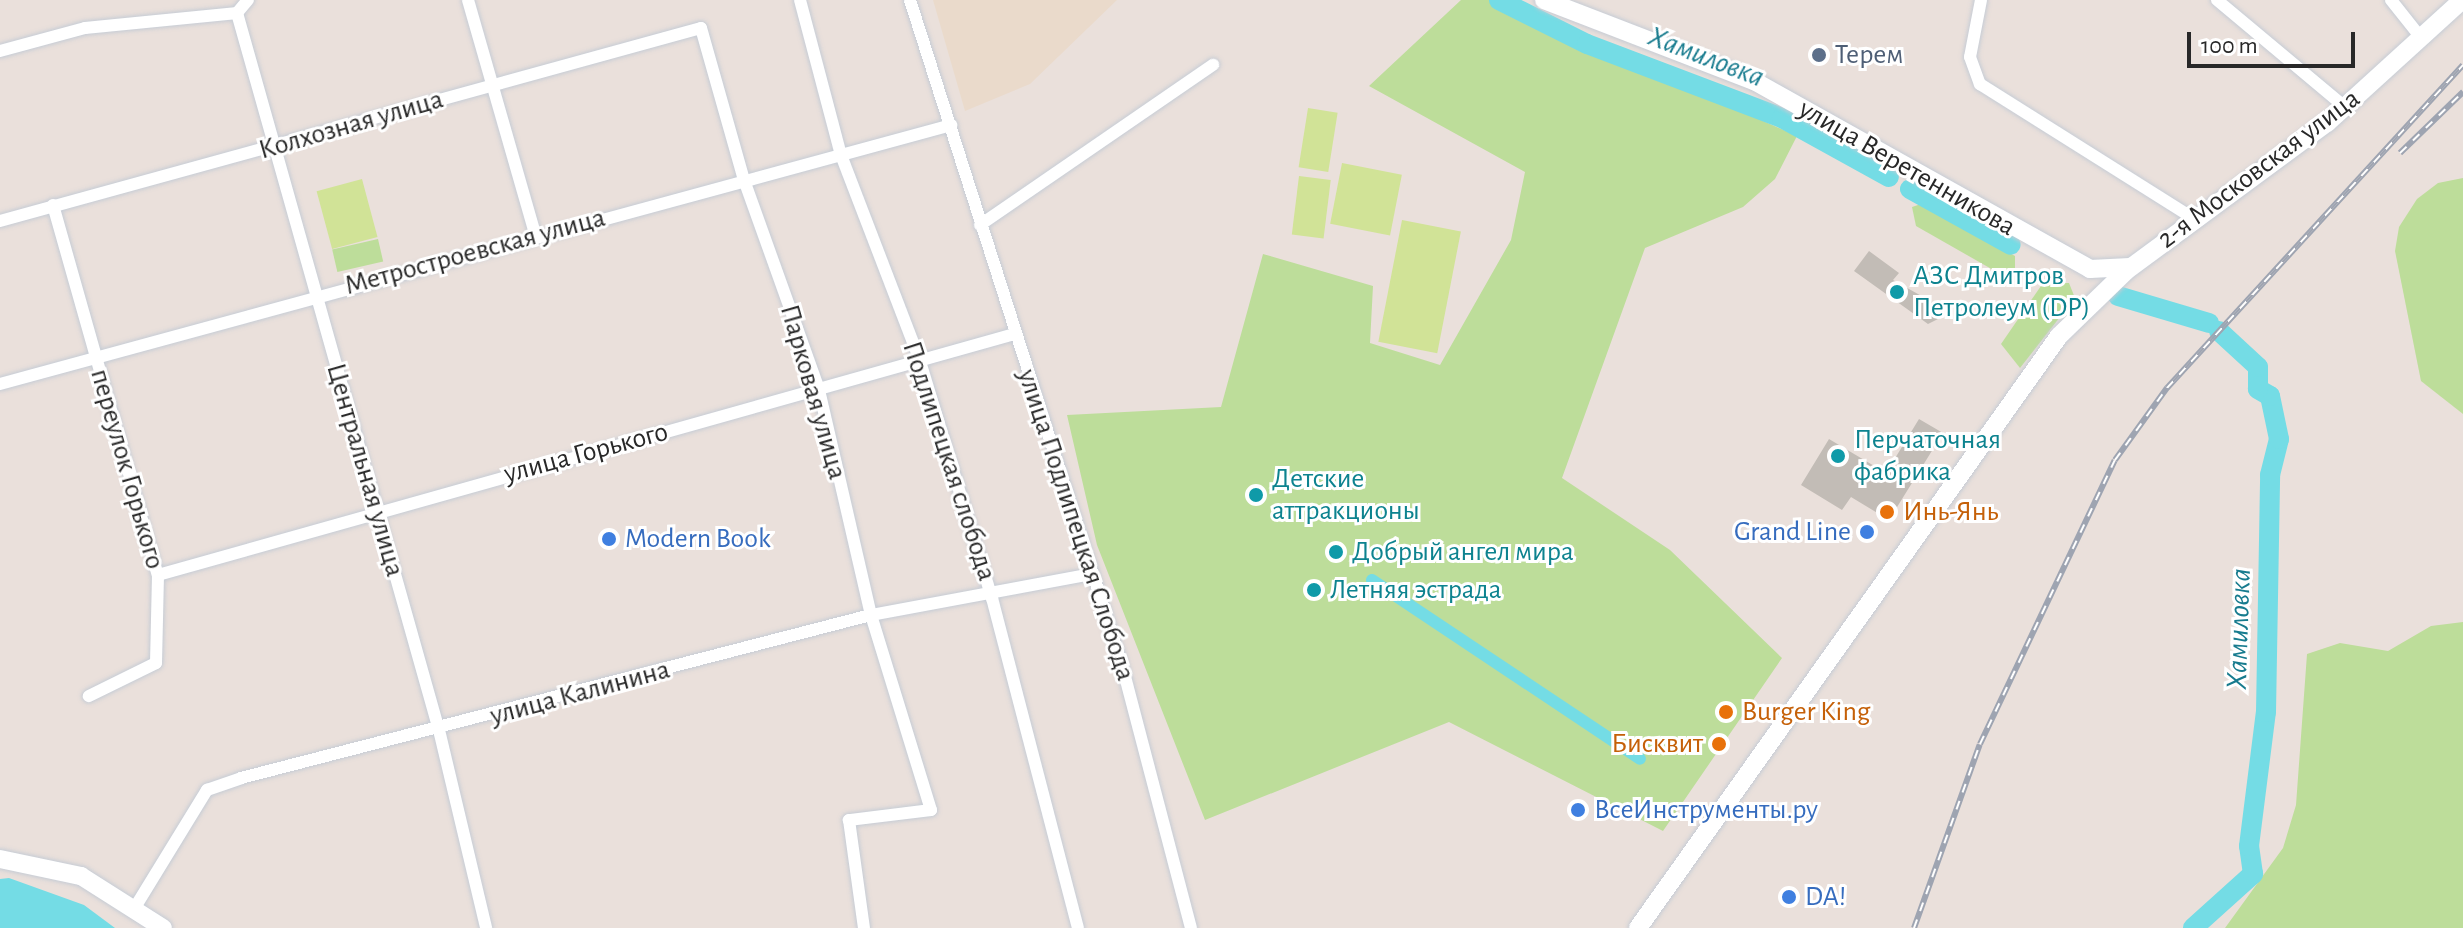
<!DOCTYPE html>
<html>
<head>
<meta charset="utf-8">
<style>
  body { margin:0 }
  #map { position:relative; width:2463px; height:928px; overflow:hidden; background:#eae0db; font-family:"Alegreya Sans",sans-serif }
  div>[style] { position:absolute }
  .education>* { inset:0; background:#eadacb }
  .green>* { inset:0; background:#bddd9a; transform-origin:0 0 }
  .pitch>* { inset:0; background:#d1e397; transform-origin:0 0 }
  .water>* { inset:0; background:#74dce5 }
  .canal>* { height:12px; margin:-6px; padding:0 6px; transform-origin:6px; border-radius:6px; background:#74dce5 }
  .river>* { height:20px; margin:-10px; padding:0 10px; transform-origin:10px; border-radius:10px; background:#74dce5 }
  .building>* { inset:0; background:#c2bcb6 }
  .roads { filter:drop-shadow(0 0 2px #c6ccd5) drop-shadow(0 0 2px #c6ccd5) }
  .minor>* { height:12px; margin:-6px; padding:0 6px; transform-origin:6px; border-radius:6px; background:#fff }
  .secondary>* { height:18px; margin:-9px; padding:0 9px; transform-origin:9px; border-radius:9px; background:#fff }
  .rail>* { height:6px; margin-top:-3px; transform-origin:0; background:repeating-linear-gradient(90deg,#fff 0 9px,#9ea4b1 0 18px); box-sizing:border-box; border-block:2px solid #9ea4b1 }
  .dots>* { width:22px; height:22px; translate:-50% -50%; box-sizing:border-box; border:4px solid #fff; border-radius:50% }
  span { translate:-50% -50%; white-space:nowrap; text-align:center; line-height:1.15; -webkit-text-stroke:6px #fff; paint-order:stroke }
  .service-label { font-size:28px; color:#4e5e75 }
  .left { translate:0 -50%; text-align:left }
  .street-label { font-size:28px; color:#282828 }
  .culture-label { font-size:28px; color:#0d838f }
  .food-label { font-size:28px; color:#c56008 }
  .right { translate:-100% -50%; text-align:right }
  .shop-label { font-size:28px; color:#366cbe }
  .water-label { font-size:30px; color:#177b8e; font-style:italic }
  .scale { position:absolute; left:2187px; top:32px; width:168px; height:36px; box-sizing:border-box; border:4px solid #282828; border-top:0; padding-left:10px; font-size:24px; line-height:28px; white-space:nowrap; color:#282828; -webkit-text-stroke:6px #fff; paint-order:stroke }
</style>
</head>
<body>
<div id="map">
  <div class="education">
    <div style="clip-path:polygon(933px 0,1117px 0,1030px 84px,965px 111px)"></div>
  </div>
  <div class="green">
    <div style="clip-path:polygon(1461px 0,1491px 0,1797px 136px,1775px 179px,1743px 207px,1645px 248px,1562px 478px,1670px 550px,1782px 658px,1663px 831px,1449px 722px,1205px 820px,1097px 545px,1067px 415px,1221px 407px,1263px 254px,1373px 286px,1370px 343px,1440px 365px,1511px 240px,1525px 172px,1369px 86px)"></div>
    <div style="clip-path:polygon(2463px 178px,2463px 414px,2421px 381px,2395px 251px,2399px 227px,2417px 199px,2438px 183px)"></div>
    <div style="clip-path:polygon(1921px 204px,2015px 256px,2015px 272px,1995px 271px,1916px 226px,1912px 207px)"></div>
    <div style="left:378px;top:239px;width:23px;height:47px;rotate:77deg"></div>
    <div style="clip-path:polygon(2043px 283px,2069px 283px,2075px 298px,2020px 368px,2001px 344px)"></div>
    <div style="clip-path:polygon(2463px 622px,2463px 928px,2225px 928px,2283px 848px,2296px 805px,2307px 654px,2340px 643px,2388px 651px,2431px 626px)"></div>
  </div>
  <div class="pitch">
    <div style="left:1308px;top:108px;width:30px;height:60px;rotate:9deg"></div>
    <div style="left:1342px;top:163px;width:61px;height:62px;rotate:11deg"></div>
    <div style="left:1299px;top:176px;width:32px;height:59px;rotate:7deg"></div>
    <div style="left:362px;top:179px;width:60px;height:47px;rotate:75deg"></div>
    <div style="left:1402px;top:220px;width:60px;height:124px;rotate:11deg"></div>
  </div>
  <div class="water">
    <div style="clip-path:polygon(9px 878px,84px 905px,115px 928px,0 928px,0 879px)"></div>
  </div>
  <div class="canal">
    <div style="left:1372px;top:580px;width:322px;rotate:33.7deg"></div>
  </div>
  <div class="river">
    <div style="left:1499px;top:0;width:98px;rotate:26.6deg"></div>
    <div style="left:1587px;top:44px;width:209px;rotate:20.8deg"></div>
    <div style="left:1782px;top:118px;width:122px;rotate:28.9deg"></div>
    <div style="left:1910px;top:189px;width:115px;rotate:29deg"></div>
    <div style="left:2118px;top:296px;width:95px;rotate:16.5deg"></div>
    <div style="left:2193px;top:928px;width:81px;rotate:-42deg"></div>
    <div style="left:2253px;top:874px;width:28px;rotate:-98deg"></div>
    <div style="left:2249px;top:846px;width:135px;rotate:-82.8deg"></div>
    <div style="left:2266px;top:712px;width:237px;rotate:-89deg"></div>
    <div style="left:2270px;top:475px;width:37px;rotate:-76deg"></div>
    <div style="left:2279px;top:439px;width:44px;rotate:-101.8deg"></div>
    <div style="left:2270px;top:396px;width:14px;rotate:-150deg"></div>
    <div style="left:2258px;top:389px;width:22px;rotate:-90deg"></div>
    <div style="left:2258px;top:367px;width:53px;rotate:-137.3deg"></div>
  </div>
  <div class="building">
    <div style="clip-path:polygon(1869px 251px,1899px 273px,1893px 280px,1941px 307px,1942px 317px,1928px 324px,1854px 271px)"></div>
    <div style="clip-path:polygon(1919px 419px,1943px 433px,1889px 520px,1851px 497px,1842px 510px,1801px 485px,1829px 439px,1886px 473px)"></div>
  </div>
  <div class="roads">
    <div class="minor">
      <div style="left:468px;top:0;width:247px;rotate:74deg"></div>
      <div style="left:800px;top:0;width:160px;rotate:75.2deg"></div>
      <div style="left:841px;top:155px;width:217px;rotate:69deg"></div>
      <div style="left:919px;top:358px;width:251px;rotate:73.1deg"></div>
      <div style="left:992px;top:598px;width:341px;rotate:75.4deg"></div>
      <div style="left:910px;top:0;width:698px;rotate:72.32deg"></div>
      <div style="left:1122px;top:665px;width:272px;rotate:75.3deg"></div>
      <div style="left:1981px;top:0;width:58px;rotate:100.9deg"></div>
      <div style="left:1970px;top:57px;width:29px;rotate:70deg"></div>
      <div style="left:1980px;top:84px;width:253px;rotate:32.2deg"></div>
      <div style="left:2217px;top:0;width:167px;rotate:39.9deg"></div>
      <div style="left:2391px;top:0;width:50px;rotate:51.5deg"></div>
      <div style="left:237px;top:13px;width:745px;rotate:74.27deg"></div>
      <div style="left:439px;top:730px;width:204px;rotate:76.6deg"></div>
      <div style="left:237px;top:13px;width:17px;rotate:-50deg"></div>
      <div style="left:0;top:51px;width:88px;rotate:-15.1deg"></div>
      <div style="left:85px;top:28px;width:153px;rotate:-5.6deg"></div>
      <div style="left:53px;top:205px;width:385px;rotate:74.2deg"></div>
      <div style="left:158px;top:575px;width:88px;rotate:91.3deg"></div>
      <div style="left:156px;top:663px;width:75px;rotate:153.8deg"></div>
      <div style="left:0;top:221px;width:727px;rotate:-15.39deg"></div>
      <div style="left:701px;top:28px;width:158px;rotate:74.2deg"></div>
      <div style="left:744px;top:180px;width:223px;rotate:70.3deg"></div>
      <div style="left:819px;top:390px;width:231px;rotate:77deg"></div>
      <div style="left:871px;top:615px;width:204px;rotate:72.9deg"></div>
      <div style="left:931px;top:810px;width:83px;rotate:173deg"></div>
      <div style="left:849px;top:820px;width:109px;rotate:82.1deg"></div>
      <div style="left:980px;top:225px;width:283px;rotate:-34.5deg"></div>
      <div style="left:0;top:384px;width:986px;rotate:-15.23deg"></div>
      <div style="left:158px;top:575px;width:889px;rotate:-15.72deg"></div>
      <div style="left:134px;top:909px;width:140px;rotate:-58.5deg"></div>
      <div style="left:207px;top:790px;width:36px;rotate:-19deg"></div>
      <div style="left:241px;top:778px;width:651px;rotate:-14.51deg"></div>
      <div style="left:871px;top:615px;width:226px;rotate:-10.5deg"></div>
    </div>
    <div class="secondary">
      <div style="left:1544px;top:0;width:225px;rotate:21.1deg"></div>
      <div style="left:1754px;top:81px;width:385px;rotate:29.2deg"></div>
      <div style="left:2090px;top:269px;width:40px;rotate:-2.9deg"></div>
      <div style="left:0;top:859px;width:83px;rotate:11.9deg"></div>
      <div style="left:81px;top:876px;width:97px;rotate:32.4deg"></div>
      <div style="left:1638px;top:928px;width:726px;rotate:-54.58deg"></div>
      <div style="left:2059px;top:336px;width:93px;rotate:-44.1deg"></div>
      <div style="left:2126px;top:271px;width:250px;rotate:-36.4deg"></div>
      <div style="left:2327px;top:123px;width:183px;rotate:-42.3deg"></div>
    </div>
  </div>
  <div class="rail">
    <div style="left:2400px;top:153px;width:88px;rotate:-44.1deg"></div>
    <div style="left:1914px;top:928px;width:195px;rotate:-70.3deg"></div>
    <div style="left:1980px;top:744px;width:314px;rotate:-64.6deg"></div>
    <div style="left:2115px;top:460px;width:89px;rotate:-54.2deg"></div>
    <div style="left:2167px;top:388px;width:438px;rotate:-47.5deg"></div>
  </div>
  <div class="dots">
    <div style="left:1819px;top:55px;background:#5c6f8a"></div>
    <div style="left:1897px;top:292px;background:#0f9aa8"></div>
    <div style="left:1838px;top:456px;background:#0f9aa8"></div>
    <div style="left:1256px;top:495px;background:#0f9aa8"></div>
    <div style="left:1887px;top:512px;background:#e8710a"></div>
    <div style="left:1867px;top:532px;background:#3f7fe0"></div>
    <div style="left:609px;top:539px;background:#3f7fe0"></div>
    <div style="left:1336px;top:552px;background:#0f9aa8"></div>
    <div style="left:1314px;top:590px;background:#0f9aa8"></div>
    <div style="left:1726px;top:712px;background:#e8710a"></div>
    <div style="left:1719px;top:744px;background:#e8710a"></div>
    <div style="left:1578px;top:810px;background:#3f7fe0"></div>
    <div style="left:1789px;top:897px;background:#3f7fe0"></div>
  </div>
  <div class="service-label">
    <span class="left" style="left:1835px;top:55px">Терем</span>
  </div>
  <div class="street-label">
    <span style="left:351px;top:125px;rotate:-16deg">Колхозная улица</span>
    <span style="left:1907px;top:168px;rotate:30deg">улица Веретенникова</span>
    <span style="left:2259px;top:169px;rotate:-37deg">2-я Московская улица</span>
    <span style="left:475px;top:252px;rotate:-15deg">Метростроевская улица</span>
    <span style="left:813px;top:392px;rotate:74deg">Парковая улица</span>
    <span style="left:586px;top:453px;rotate:-15deg">улица Горького</span>
    <span style="left:949px;top:461px;rotate:72deg">Подлипецкая слобода</span>
    <span style="left:127px;top:469px;rotate:74deg">переулок Горького</span>
    <span style="left:365px;top:470px;rotate:74deg">Центральная улица</span>
    <span style="left:1076px;top:525px;rotate:72deg">улица Подлипецкая Слобода</span>
    <span style="left:580px;top:693px;rotate:-15deg">улица Калинина</span>
  </div>
  <div class="culture-label">
    <span class="left" style="left:1913px;top:292px">АЗС Дмитров<br>Петролеум (DP)</span>
    <span class="left" style="left:1854px;top:456px">Перчаточная<br>фабрика</span>
    <span class="left" style="left:1272px;top:495px">Детские<br>аттракционы</span>
    <span class="left" style="left:1352px;top:552px">Добрый ангел мира</span>
    <span class="left" style="left:1330px;top:590px">Летняя эстрада</span>
  </div>
  <div class="food-label">
    <span class="left" style="left:1903px;top:512px">Инь-Янь</span>
    <span class="left" style="left:1742px;top:712px">Burger King</span>
    <span class="right" style="left:1703px;top:744px">Бисквит</span>
  </div>
  <div class="shop-label">
    <span class="right" style="left:1851px;top:532px">Grand Line</span>
    <span class="left" style="left:625px;top:539px">Modern Book</span>
    <span class="left" style="left:1594px;top:810px">ВсеИнструменты.ру</span>
    <span class="left" style="left:1805px;top:897px">DA!</span>
  </div>
  <div class="water-label">
    <span style="left:1706px;top:57px;rotate:21deg">Хамиловка</span>
    <span style="left:2239px;top:629px;rotate:-88deg">Хамиловка</span>
  </div>
  <div class="scale">100 m</div>
</div>
</body>
</html>
